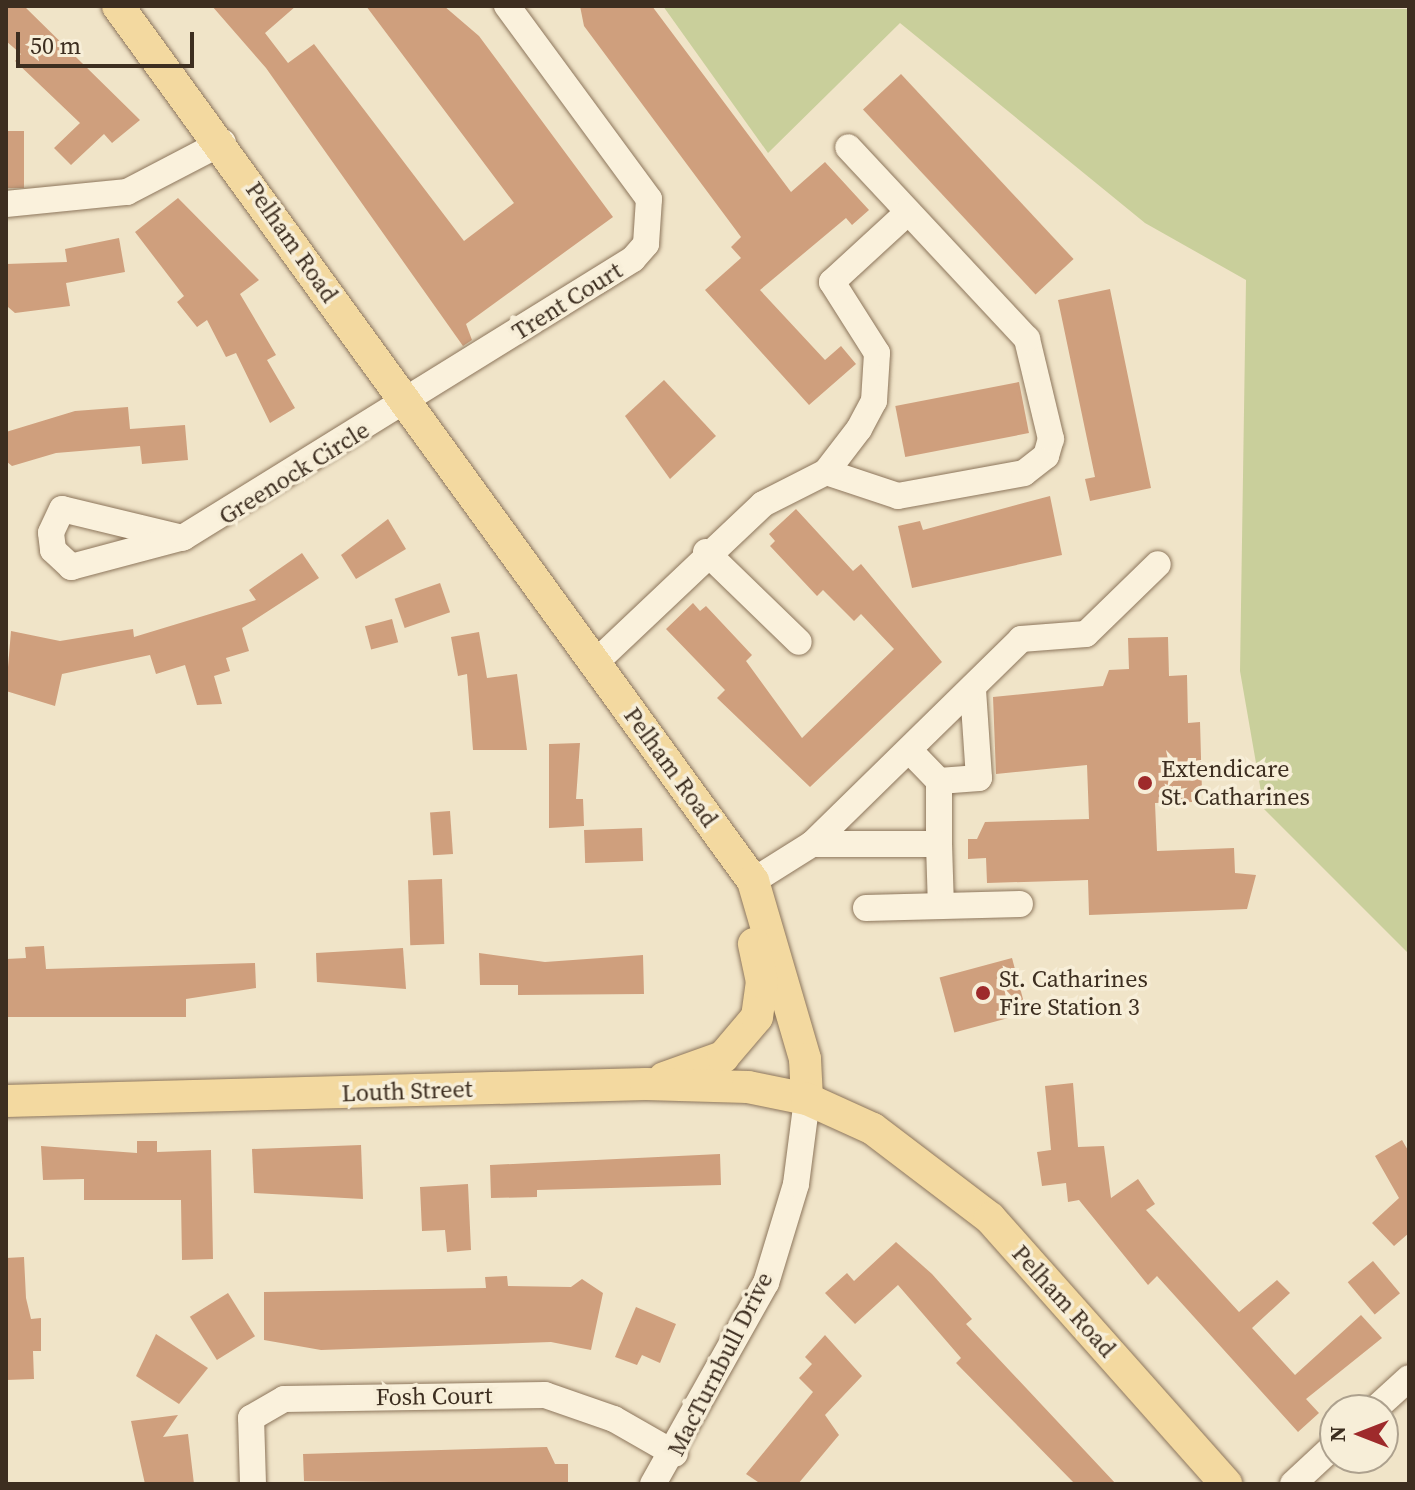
<!DOCTYPE html>
<html>
<head>
<meta charset="utf-8">
<style>
  body { margin:0 }
  #map { position:relative; width:1415px; height:1490px; overflow:hidden; background:#f0e4c8; font-family:"Source Serif 4",serif }
  div>[style] { position:absolute }
  .green>* { inset:0; background:#c9cf9b }
  .building>* { inset:0; background:#cf9f7d; transform-origin:0 0 }
  .roads { filter:drop-shadow(0 0 2px #8d765c) drop-shadow(0 0 2px #8d765c) }
  .minor>* { height:26px; margin:-13px; padding:0 13px; transform-origin:13px; border-radius:13px; background:#faf1dc }
  .major>* { height:32px; margin:-16px; padding:0 16px; transform-origin:16px; border-radius:16px; background:#f3d9a0 }
  .dots>* { width:22px; height:22px; translate:-50% -50%; box-sizing:border-box; border:4px solid #f7eed8; border-radius:50% }
  span { translate:-50% -50%; white-space:nowrap; text-align:center; line-height:1.15; -webkit-text-stroke:7px #f7eed8; paint-order:stroke }
  .street-label { font-size:24px; color:#3d2e20 }
  .poi-label { font-size:24px; color:#3d2e20 }
  .left { translate:0 -50%; text-align:left }
  .frame { position:absolute; inset:0; border:8px solid #3d2e20; pointer-events:none }
  .north { position:absolute; left:1319px; top:1394px; width:80px; height:80px; box-sizing:border-box; background:#f7eed8; border:2px solid #ada18e; border-radius:50%; rotate:270deg; font-size:22px; font-weight:700; line-height:32px; text-align:center; color:#3d2e20 }
  .north::after { content:''; display:block; margin:auto; width:28px; height:36px; background:#9e2a2b; clip-path:polygon(50% 0,100% 100%,50% 72%,0 100%) }
  .scale { position:absolute; left:16px; top:32px; width:178px; height:36px; box-sizing:border-box; border:4px solid #3d2e20; border-top:0; padding-left:10px; font-size:24px; line-height:28px; white-space:nowrap; color:#3d2e20; -webkit-text-stroke:6px #f7eed8; paint-order:stroke }
</style>
</head>
<body>
<div id="map">
  <div class="green">
    <div style="clip-path:polygon(663px 6px,1409px 9px,1409px 954px,1264px 809px,1240px 671px,1246px 280px,1145px 223px,900px 23px,768px 153px)"></div>
  </div>
  <div class="building">
    <div style="clip-path:polygon(6px 6px,24px 6px,140px 120px,112px 143px,104px 134px,71px 165px,54px 148px,80px 123px,15px 61px,21px 54px,6px 41px)"></div>
    <div style="clip-path:polygon(212px 6px,296px 6px,265px 33px,288px 63px,314px 44px,464px 241px,514px 203px,366px 6px,444px 6px,479px 36px,613px 217px,466px 324px,472px 340px,463px 346px,266px 68px)"></div>
    <div style="clip-path:polygon(580px 6px,652px 6px,791px 192px,825px 162px,869px 210px,852px 225px,846px 218px,760px 290px,825px 360px,841px 346px,856px 364px,809px 405px,705px 290px,741px 258px,731px 247px,741px 237px,584px 26px)"></div>
    <div style="left:901px;top:74px;width:253px;height:52px;rotate:47deg"></div>
    <div style="left:6px;top:131px;width:18px;height:57px"></div>
    <div style="clip-path:polygon(178px 198px,259px 280px,240px 294px,276px 355px,267px 360px,295px 408px,270px 423px,236px 353px,226px 357px,207px 320px,197px 327px,177px 302px,184px 296px,135px 232px)"></div>
    <div style="clip-path:polygon(119px 238px,125px 272px,66px 283px,70px 306px,15px 313px,8px 307px,6px 264px,67px 262px,65px 249px)"></div>
    <div style="clip-path:polygon(1110px 289px,1151px 488px,1090px 501px,1085px 479px,1095px 477px,1058px 300px)"></div>
    <div style="clip-path:polygon(664px 380px,716px 436px,670px 479px,625px 416px)"></div>
    <div style="left:1019px;top:382px;width:52px;height:126px;rotate:79deg"></div>
    <div style="clip-path:polygon(128px 407px,130px 429px,185px 425px,188px 460px,142px 464px,140px 446px,56px 453px,12px 466px,6px 461px,6px 432px,75px 411px)"></div>
    <div style="clip-path:polygon(1050px 496px,1062px 555px,912px 588px,898px 526px,920px 521px,923px 530px)"></div>
    <div style="clip-path:polygon(796px 509px,853px 571px,861px 564px,942px 662px,810px 787px,717px 698px,725px 690px,666px 629px,693px 603px,700px 611px,706px 606px,752px 655px,746px 661px,802px 738px,894px 649px,861px 614px,854px 621px,823px 590px,817px 596px,770px 546px,775px 541px,769px 534px)"></div>
    <div style="clip-path:polygon(388px 519px,406px 549px,356px 579px,341px 555px)"></div>
    <div style="clip-path:polygon(302px 553px,319px 578px,242px 628px,249px 651px,226px 658px,230px 671px,214px 676px,222px 704px,197px 705px,185px 665px,156px 674px,150px 655px,62px 674px,55px 706px,6px 691px,11px 631px,60px 641px,133px 629px,134px 637px,256px 600px,249px 590px)"></div>
    <div style="left:440px;top:583px;width:31px;height:48px;rotate:71deg"></div>
    <div style="left:392px;top:619px;width:24px;height:28px;rotate:75deg"></div>
    <div style="clip-path:polygon(479px 632px,487px 678px,517px 674px,527px 750px,473px 750px,467px 674px,458px 676px,451px 637px)"></div>
    <div style="clip-path:polygon(1168px 637px,1169px 676px,1187px 675px,1188px 723px,1200px 722px,1202px 792px,1191px 792px,1192px 802px,1155px 803px,1157px 851px,1234px 848px,1235px 873px,1256px 875px,1247px 909px,1089px 915px,1088px 880px,987px 883px,986px 858px,968px 859px,968px 839px,977px 839px,985px 822px,1089px 819px,1087px 765px,996px 774px,993px 697px,1103px 686px,1109px 670px,1129px 669px,1128px 638px)"></div>
    <div style="clip-path:polygon(580px 743px,576px 799px,583px 799px,584px 826px,549px 828px,549px 744px)"></div>
    <div style="left:450px;top:811px;width:43px;height:20px;rotate:86deg"></div>
    <div style="left:642px;top:828px;width:33px;height:58px;rotate:88deg"></div>
    <div style="left:442px;top:879px;width:65px;height:34px;rotate:88deg"></div>
    <div style="clip-path:polygon(44px 946px,46px 969px,255px 963px,256px 988px,186px 999px,186px 1017px,6px 1017px,6px 959px,26px 958px,25px 947px)"></div>
    <div style="clip-path:polygon(403px 948px,406px 989px,317px 982px,316px 953px)"></div>
    <div style="clip-path:polygon(479px 953px,545px 962px,643px 955px,644px 994px,518px 995px,518px 985px,480px 985px)"></div>
    <div style="left:1012px;top:958px;width:57px;height:75px;rotate:75deg"></div>
    <div style="clip-path:polygon(1073px 1083px,1078px 1147px,1104px 1146px,1111px 1198px,1138px 1179px,1155px 1204px,1146px 1210px,1239px 1312px,1277px 1280px,1290px 1293px,1252px 1328px,1295px 1375px,1361px 1315px,1382px 1338px,1306px 1399px,1319px 1413px,1298px 1432px,1157px 1276px,1148px 1285px,1079px 1200px,1068px 1202px,1066px 1183px,1042px 1186px,1037px 1152px,1051px 1150px,1045px 1086px)"></div>
    <div style="clip-path:polygon(1402px 1140px,1409px 1152px,1409px 1233px,1394px 1246px,1372px 1223px,1399px 1198px,1375px 1156px)"></div>
    <div style="clip-path:polygon(137px 1141px,157px 1141px,157px 1152px,211px 1150px,213px 1259px,182px 1260px,181px 1200px,84px 1200px,84px 1179px,43px 1180px,41px 1146px,137px 1153px)"></div>
    <div style="clip-path:polygon(361px 1145px,363px 1199px,254px 1193px,252px 1149px)"></div>
    <div style="clip-path:polygon(720px 1154px,721px 1185px,537px 1190px,537px 1197px,491px 1198px,490px 1165px)"></div>
    <div style="clip-path:polygon(468px 1184px,471px 1250px,447px 1252px,445px 1230px,422px 1231px,420px 1187px)"></div>
    <div style="clip-path:polygon(896px 1242px,932px 1274px,972px 1319px,966px 1324px,1116px 1484px,1075px 1484px,956px 1363px,961px 1358px,898px 1285px,855px 1324px,825px 1293px,847px 1273px,854px 1281px)"></div>
    <div style="clip-path:polygon(24px 1257px,26px 1298px,31px 1319px,41px 1318px,41px 1351px,33px 1351px,34px 1379px,6px 1380px,6px 1258px)"></div>
    <div style="left:1373px;top:1261px;width:42px;height:33px;rotate:50deg"></div>
    <div style="clip-path:polygon(507px 1276px,508px 1286px,571px 1287px,582px 1279px,603px 1293px,591px 1350px,551px 1342px,321px 1350px,264px 1340px,264px 1292px,486px 1288px,485px 1277px)"></div>
    <div style="left:228px;top:1293px;width:51px;height:45px;rotate:58deg"></div>
    <div style="clip-path:polygon(636px 1307px,676px 1324px,660px 1363px,642px 1355px,637px 1365px,615px 1357px)"></div>
    <div style="clip-path:polygon(156px 1334px,208px 1368px,179px 1404px,136px 1376px)"></div>
    <div style="clip-path:polygon(825px 1335px,862px 1376px,825px 1415px,839px 1435px,798px 1484px,761px 1484px,746px 1474px,813px 1392px,799px 1378px,812px 1364px,805px 1357px)"></div>
    <div style="clip-path:polygon(178px 1415px,163px 1437px,188px 1434px,194px 1484px,145px 1484px,131px 1421px)"></div>
    <div style="clip-path:polygon(547px 1447px,555px 1464px,568px 1464px,568px 1484px,304px 1481px,303px 1454px)"></div>
  </div>
  <div class="roads">
    <div class="minor">
      <div style="left:6px;top:204px;width:122px;rotate:-5.7deg"></div>
      <div style="left:127px;top:192px;width:108px;rotate:-27.5deg"></div>
      <div style="left:826px;top:472px;width:76px;rotate:18.4deg"></div>
      <div style="left:898px;top:496px;width:128px;rotate:-10.3deg"></div>
      <div style="left:1024px;top:473px;width:28px;rotate:-38deg"></div>
      <div style="left:1046px;top:456px;width:18px;rotate:-74deg"></div>
      <div style="left:1051px;top:439px;width:103px;rotate:-103.5deg"></div>
      <div style="left:1027px;top:339px;width:262px;rotate:-133deg"></div>
      <div style="left:182px;top:538px;width:123px;rotate:-166.4deg"></div>
      <div style="left:62px;top:509px;width:26px;rotate:115deg"></div>
      <div style="left:51px;top:533px;width:17px;rotate:83deg"></div>
      <div style="left:53px;top:550px;width:25px;rotate:43deg"></div>
      <div style="left:71px;top:567px;width:117px;rotate:-14.9deg"></div>
      <div style="left:184px;top:537px;width:528px;rotate:-31.76deg"></div>
      <div style="left:633px;top:259px;width:20px;rotate:-49deg"></div>
      <div style="left:646px;top:244px;width:45px;rotate:-86.2deg"></div>
      <div style="left:649px;top:199px;width:240px;rotate:-126.3deg"></div>
      <div style="left:706px;top:552px;width:129px;rotate:44.1deg"></div>
      <div style="left:595px;top:663px;width:231px;rotate:-43.4deg"></div>
      <div style="left:763px;top:504px;width:71px;rotate:-26.9deg"></div>
      <div style="left:826px;top:472px;width:54px;rotate:-52.5deg"></div>
      <div style="left:859px;top:429px;width:32px;rotate:-62deg"></div>
      <div style="left:874px;top:401px;width:48px;rotate:-86.4deg"></div>
      <div style="left:877px;top:353px;width:84px;rotate:-122.4deg"></div>
      <div style="left:832px;top:282px;width:102px;rotate:-42.6deg"></div>
      <div style="left:939px;top:781px;width:40px;rotate:-4.3deg"></div>
      <div style="left:979px;top:778px;width:87px;rotate:-93.9deg"></div>
      <div style="left:812px;top:844px;width:127px"></div>
      <div style="left:939px;top:844px;width:63px;rotate:-90deg"></div>
      <div style="left:939px;top:781px;width:39px;rotate:-134deg"></div>
      <div style="left:939px;top:844px;width:62px;rotate:88.2deg"></div>
      <div style="left:753px;top:881px;width:70px;rotate:-32.1deg"></div>
      <div style="left:812px;top:844px;width:293px;rotate:-44.4deg"></div>
      <div style="left:1021px;top:639px;width:65px;rotate:-4.4deg"></div>
      <div style="left:1086px;top:634px;width:100px;rotate:-44.2deg"></div>
      <div style="left:866px;top:908px;width:154px;rotate:-1.5deg"></div>
      <div style="left:1374px;top:1410px;width:47px;rotate:-42.4deg"></div>
      <div style="left:253px;top:1484px;width:66px;rotate:-91.7deg"></div>
      <div style="left:251px;top:1418px;width:38px;rotate:-30deg"></div>
      <div style="left:284px;top:1399px;width:261px;rotate:-0.9deg"></div>
      <div style="left:545px;top:1395px;width:73px;rotate:19.2deg"></div>
      <div style="left:614px;top:1419px;width:70px;rotate:29.8deg"></div>
      <div style="left:653px;top:1484px;width:231px;rotate:-60.7deg"></div>
      <div style="left:766px;top:1283px;width:103px;rotate:-73.1deg"></div>
      <div style="left:796px;top:1184px;width:86px;rotate:-82.6deg"></div>
      <div style="left:1293px;top:1484px;width:57px;rotate:-42.9deg"></div>
    </div>
    <div class="major">
      <div style="left:118px;top:6px;width:1081px;rotate:54.03deg"></div>
      <div style="left:753px;top:881px;width:185px;rotate:73.7deg"></div>
      <div style="left:805px;top:1059px;width:40px;rotate:87.1deg"></div>
      <div style="left:664px;top:1078px;width:63px;rotate:-19.6deg"></div>
      <div style="left:723px;top:1057px;width:52px;rotate:-49.6deg"></div>
      <div style="left:757px;top:1017px;width:35px;rotate:-82deg"></div>
      <div style="left:762px;top:982px;width:39px;rotate:-102deg"></div>
      <div style="left:6px;top:1101px;width:640px;rotate:-1.52deg"></div>
      <div style="left:646px;top:1084px;width:102px;rotate:1.7deg"></div>
      <div style="left:748px;top:1087px;width:60px;rotate:11.5deg"></div>
      <div style="left:807px;top:1099px;width:72px;rotate:24.4deg"></div>
      <div style="left:873px;top:1129px;width:147px;rotate:37.3deg"></div>
      <div style="left:990px;top:1218px;width:356px;rotate:48.4deg"></div>
    </div>
  </div>
  <div class="dots">
    <div style="left:1145px;top:783px;background:#9e2a2b"></div>
    <div style="left:983px;top:993px;background:#9e2a2b"></div>
  </div>
  <div class="street-label">
    <span style="left:292px;top:242px;rotate:55deg">Pelham Road</span>
    <span style="left:567px;top:301px;rotate:-32deg">Trent Court</span>
    <span style="left:294px;top:473px;rotate:-32deg">Greenock Circle</span>
    <span style="left:671px;top:767px;rotate:54deg">Pelham Road</span>
    <span style="left:407px;top:1091px;rotate:-2deg">Louth Street</span>
    <span style="left:1064px;top:1301px;rotate:48deg">Pelham Road</span>
    <span style="left:720px;top:1364px;rotate:-63deg">MacTurnbull Drive</span>
    <span style="left:434px;top:1396px;rotate:-1deg">Fosh Court</span>
  </div>
  <div class="poi-label">
    <span class="left" style="left:1161px;top:783px">Extendicare<br>St. Catharines</span>
    <span class="left" style="left:999px;top:993px">St. Catharines<br>Fire Station 3</span>
  </div>
  <div class="frame"></div>
  <div class="north">N</div>
  <div class="scale">50 m</div>
</div>
</body>
</html>
